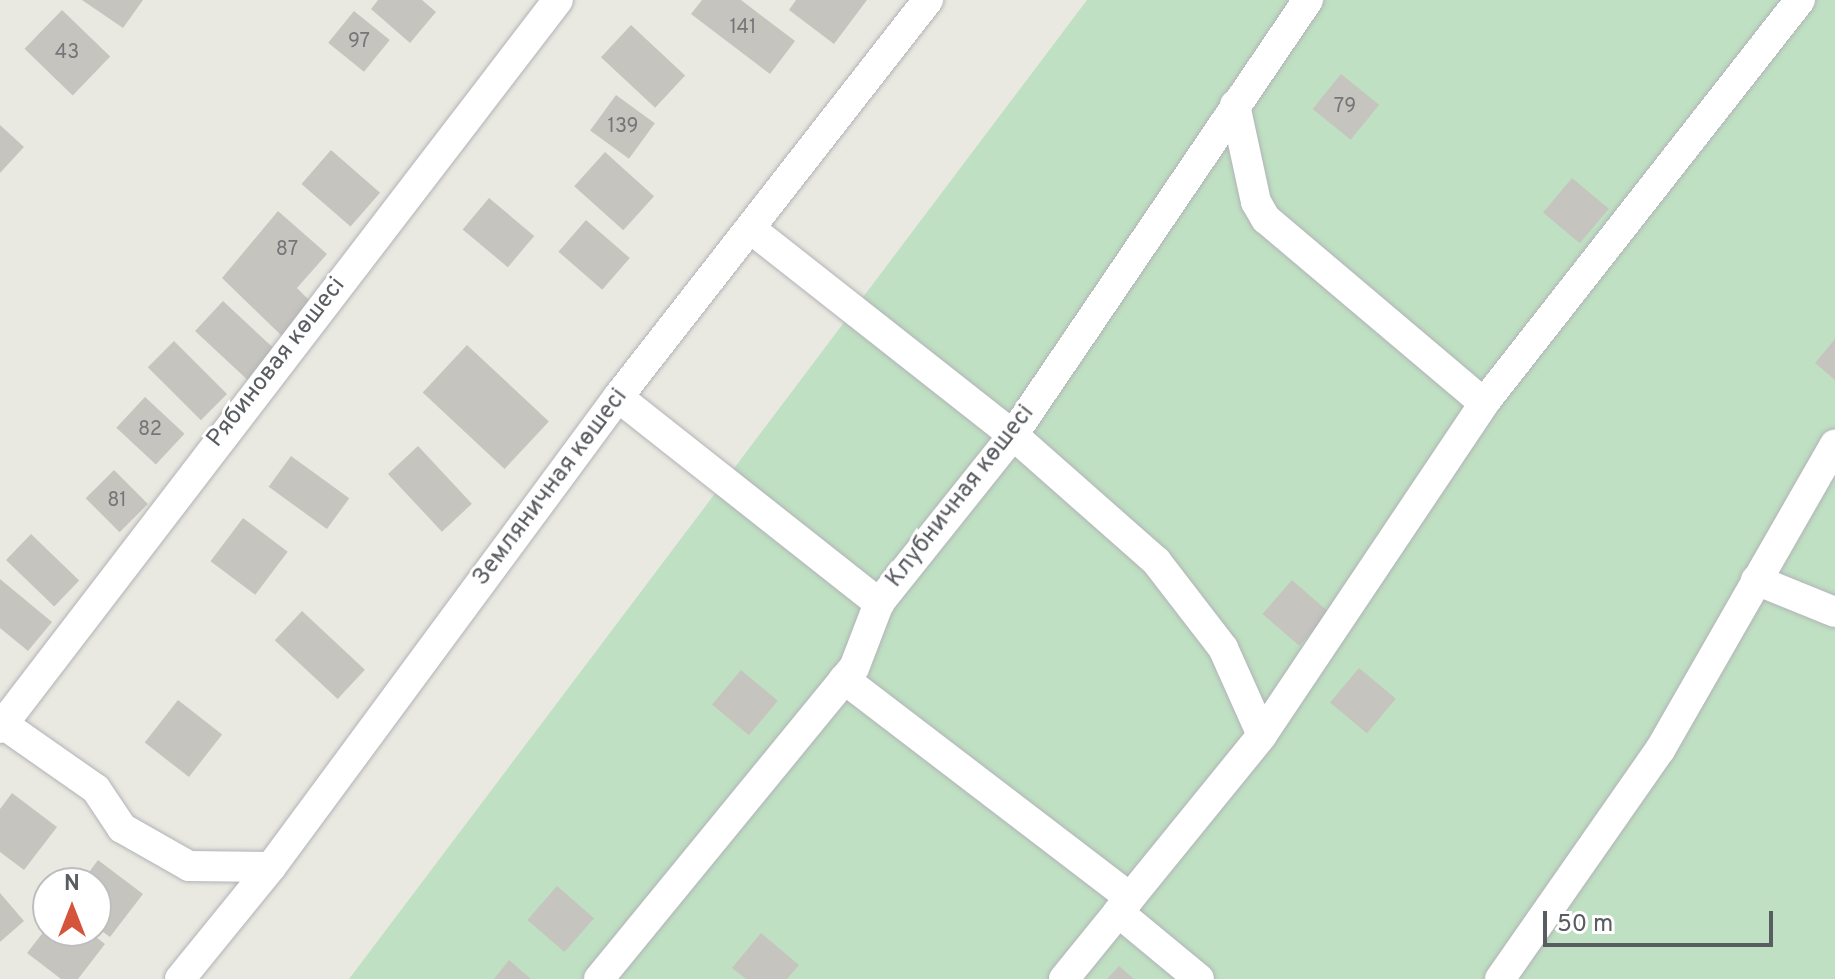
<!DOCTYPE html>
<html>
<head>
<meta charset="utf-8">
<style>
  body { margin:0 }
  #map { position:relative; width:1835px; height:979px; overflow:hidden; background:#eae9e1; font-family:Overpass,sans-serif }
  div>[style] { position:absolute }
  .green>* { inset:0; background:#bfe0c2 }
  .building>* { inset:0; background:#c6c4be; transform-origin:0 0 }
  .roads { filter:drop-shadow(0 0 2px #b1b3b7) drop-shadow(0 0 2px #b1b3b7) }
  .minor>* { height:30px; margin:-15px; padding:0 15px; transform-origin:15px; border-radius:15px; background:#fff }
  span { translate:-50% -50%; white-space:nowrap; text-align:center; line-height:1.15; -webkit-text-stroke:6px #fff; paint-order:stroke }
  .number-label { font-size:20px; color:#747678 }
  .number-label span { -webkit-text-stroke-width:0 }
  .street-label { font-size:24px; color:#595c60 }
  .north { position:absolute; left:32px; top:867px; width:80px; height:80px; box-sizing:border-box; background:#fff; border:2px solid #bdbebf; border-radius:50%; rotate:0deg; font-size:22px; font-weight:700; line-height:32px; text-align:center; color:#595c60 }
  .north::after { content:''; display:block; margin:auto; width:28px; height:36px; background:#d5553c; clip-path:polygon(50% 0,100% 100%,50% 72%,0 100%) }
  .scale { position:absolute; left:1543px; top:911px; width:230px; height:36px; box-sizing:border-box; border:4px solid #595c60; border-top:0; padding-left:10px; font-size:24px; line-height:28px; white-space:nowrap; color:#595c60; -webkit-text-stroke:6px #fff; paint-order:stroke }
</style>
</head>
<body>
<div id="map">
  <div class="green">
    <div style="clip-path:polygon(1087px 0,1835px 0,1835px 979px,349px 979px)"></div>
  </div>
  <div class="building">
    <div style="clip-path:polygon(82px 0,143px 0,123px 28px)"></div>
    <div style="clip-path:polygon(378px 0,422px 0,436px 12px,410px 43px,371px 9px)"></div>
    <div style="clip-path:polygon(702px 0,741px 0,795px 41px,770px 74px,691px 14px)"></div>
    <div style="clip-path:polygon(796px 0,867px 0,834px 44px,789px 10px)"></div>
    <div style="left:62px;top:10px;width:67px;height:54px;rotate:44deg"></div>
    <div style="left:354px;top:11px;width:46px;height:41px;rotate:39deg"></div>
    <div style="left:631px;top:25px;width:74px;height:44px;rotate:43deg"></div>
    <div style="left:1341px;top:74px;width:49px;height:45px;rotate:39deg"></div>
    <div style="left:616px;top:95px;width:48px;height:44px;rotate:36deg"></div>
    <div style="clip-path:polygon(0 125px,24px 147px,0 173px)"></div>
    <div style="left:331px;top:150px;width:65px;height:45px;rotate:41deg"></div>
    <div style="left:605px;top:152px;width:66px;height:46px;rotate:42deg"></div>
    <div style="left:1572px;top:178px;width:48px;height:45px;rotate:40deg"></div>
    <div style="left:489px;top:198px;width:59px;height:41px;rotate:40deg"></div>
    <div style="clip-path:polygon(278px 211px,327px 254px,297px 288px,314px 305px,283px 337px,222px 278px)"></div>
    <div style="left:586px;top:220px;width:58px;height:42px;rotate:41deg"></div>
    <div style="left:223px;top:301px;width:76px;height:41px;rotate:43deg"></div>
    <div style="clip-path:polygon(1835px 339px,1835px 380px,1815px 363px)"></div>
    <div style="left:174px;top:341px;width:75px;height:37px;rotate:45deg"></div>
    <div style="left:467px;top:345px;width:112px;height:65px;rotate:43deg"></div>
    <div style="left:145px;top:397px;width:54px;height:42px;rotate:43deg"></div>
    <div style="left:418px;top:446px;width:79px;height:41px;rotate:47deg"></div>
    <div style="left:291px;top:456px;width:72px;height:38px;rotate:36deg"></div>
    <div style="left:114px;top:470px;width:48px;height:40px;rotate:45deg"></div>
    <div style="left:243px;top:518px;width:56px;height:54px;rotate:37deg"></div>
    <div style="left:31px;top:534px;width:67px;height:36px;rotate:44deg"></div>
    <div style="clip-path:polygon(0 579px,52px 622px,28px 651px,0 628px)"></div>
    <div style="left:1292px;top:580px;width:49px;height:45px;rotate:41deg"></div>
    <div style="left:302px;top:611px;width:86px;height:40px;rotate:43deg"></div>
    <div style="left:1359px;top:668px;width:48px;height:45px;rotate:40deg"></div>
    <div style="left:741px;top:670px;width:48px;height:45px;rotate:40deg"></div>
    <div style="left:178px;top:700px;width:56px;height:54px;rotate:38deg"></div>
    <div style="clip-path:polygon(12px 793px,57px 827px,24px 870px,0 852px,0 809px)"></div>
    <div style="clip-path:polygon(98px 860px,143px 894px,110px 937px,96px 927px,96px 883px,81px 883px)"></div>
    <div style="left:557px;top:886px;width:49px;height:45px;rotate:41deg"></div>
    <div style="clip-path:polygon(0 893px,24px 921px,0 942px)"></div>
    <div style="clip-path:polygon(48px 926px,48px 931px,88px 931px,105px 944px,78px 979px,61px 979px,27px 953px)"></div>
    <div style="clip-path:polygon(761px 933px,799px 965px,787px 979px,746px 979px,732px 968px)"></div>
    <div style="clip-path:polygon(509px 960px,531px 979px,494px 979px)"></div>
    <div style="clip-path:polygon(1119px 966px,1134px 979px,1107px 979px)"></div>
  </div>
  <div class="roads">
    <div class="minor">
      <div style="left:1235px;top:105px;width:99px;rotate:77.8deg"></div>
      <div style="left:1256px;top:202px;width:20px;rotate:60deg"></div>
      <div style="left:1266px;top:219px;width:285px;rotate:40.2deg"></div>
      <div style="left:751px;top:229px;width:333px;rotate:38.2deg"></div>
      <div style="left:1013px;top:435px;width:191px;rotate:41.4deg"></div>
      <div style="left:1156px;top:561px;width:110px;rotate:52.4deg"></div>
      <div style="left:1223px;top:648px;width:95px;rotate:65.9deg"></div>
      <div style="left:618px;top:397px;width:333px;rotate:38.3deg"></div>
      <div style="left:1756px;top:580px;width:85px;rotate:22.1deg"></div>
      <div style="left:844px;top:679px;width:360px;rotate:37.4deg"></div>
      <div style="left:3px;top:724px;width:113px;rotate:35deg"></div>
      <div style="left:96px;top:789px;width:47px;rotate:56.3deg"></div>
      <div style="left:122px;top:828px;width:77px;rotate:29.6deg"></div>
      <div style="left:189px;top:866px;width:82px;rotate:0.7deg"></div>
      <div style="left:0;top:728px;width:917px;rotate:-52.53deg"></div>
      <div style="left:1118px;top:912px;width:105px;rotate:39.6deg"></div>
      <div style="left:180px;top:979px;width:144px;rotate:-50.9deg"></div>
      <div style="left:271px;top:867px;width:584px;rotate:-53.56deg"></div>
      <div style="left:618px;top:397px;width:504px;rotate:-52.02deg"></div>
      <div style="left:599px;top:979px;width:402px;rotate:-50.7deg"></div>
      <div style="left:854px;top:668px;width:70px;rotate:-69deg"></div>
      <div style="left:879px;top:603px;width:215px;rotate:-51.4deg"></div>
      <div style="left:1013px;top:435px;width:526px;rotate:-55.86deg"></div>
      <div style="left:1064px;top:979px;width:314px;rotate:-50.9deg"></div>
      <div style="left:1262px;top:735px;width:399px;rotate:-56.2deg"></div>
      <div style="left:1484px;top:403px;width:512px;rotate:-51.9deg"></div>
      <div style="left:1500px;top:979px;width:279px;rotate:-55.1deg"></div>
      <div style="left:1660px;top:750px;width:352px;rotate:-60.2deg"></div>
    </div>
  </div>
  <div class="number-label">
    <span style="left:743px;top:28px">141</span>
    <span style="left:359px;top:42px">97</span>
    <span style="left:67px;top:53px">43</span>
    <span style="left:1345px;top:107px">79</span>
    <span style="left:623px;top:127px">139</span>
    <span style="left:287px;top:250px">87</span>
    <span style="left:150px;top:430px">82</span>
    <span style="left:117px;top:501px">81</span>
  </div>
  <div class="street-label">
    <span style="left:277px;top:363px;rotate:-52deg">Рябиновая көшесі</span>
    <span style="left:551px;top:488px;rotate:-53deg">Земляничная көшесі</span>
    <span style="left:961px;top:497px;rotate:-52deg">Клубничная көшесі</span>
  </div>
  <div class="north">N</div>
  <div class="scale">50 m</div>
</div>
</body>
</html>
